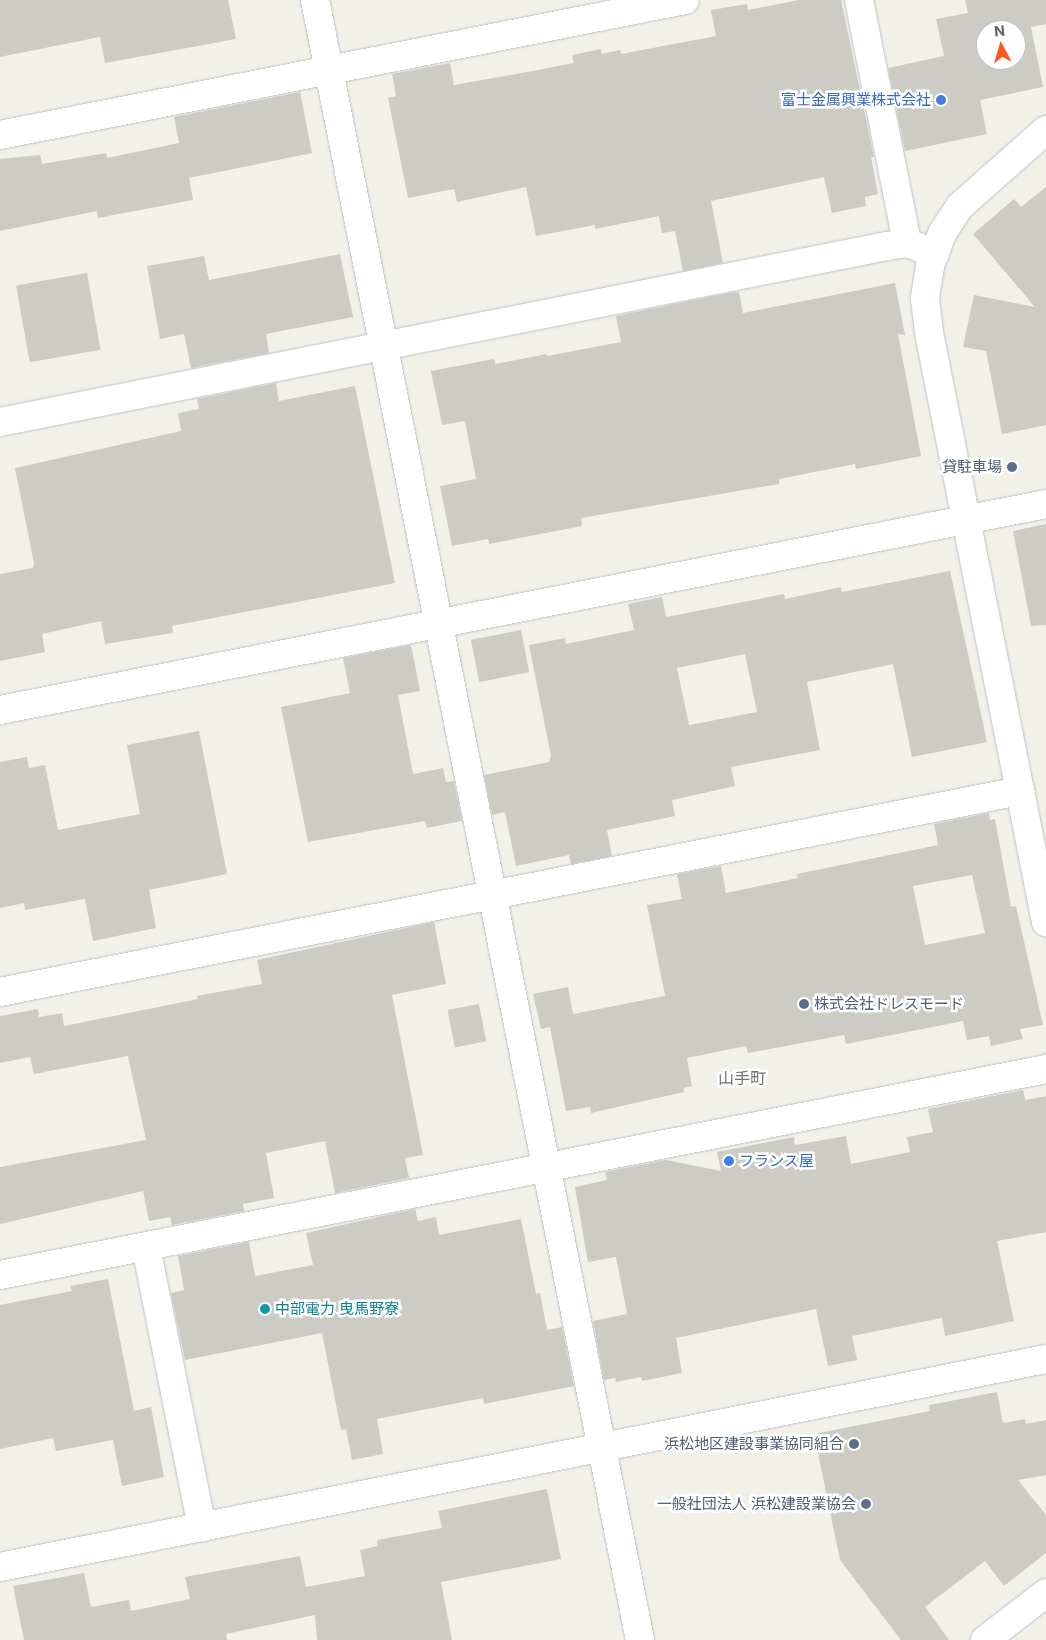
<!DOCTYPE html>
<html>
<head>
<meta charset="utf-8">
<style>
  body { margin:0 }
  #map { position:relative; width:1046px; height:1640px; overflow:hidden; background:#f2f1e7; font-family:Inter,"Noto Sans JP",sans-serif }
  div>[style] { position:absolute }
  .building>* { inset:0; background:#cdccc4; transform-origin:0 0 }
  .roads { filter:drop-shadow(0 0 1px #bec0c7) drop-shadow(0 0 1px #bec0c7) }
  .street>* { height:28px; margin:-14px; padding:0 14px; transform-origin:14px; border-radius:14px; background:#fff }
  .secondary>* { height:28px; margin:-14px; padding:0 14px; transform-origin:14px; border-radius:14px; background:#fff }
  .dots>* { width:14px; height:14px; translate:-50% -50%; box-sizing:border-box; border:2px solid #fff; border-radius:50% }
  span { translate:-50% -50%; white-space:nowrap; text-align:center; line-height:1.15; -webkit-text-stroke:5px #fff; paint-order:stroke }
  .shop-label { font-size:15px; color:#366cbe }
  .right { translate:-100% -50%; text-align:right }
  .left { translate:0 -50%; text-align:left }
  .service-label { font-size:15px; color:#4e5e75 }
  .culture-label { font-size:15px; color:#0d838f }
  .neighbourhood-label { font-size:16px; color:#6f737b }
  .north { position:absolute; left:976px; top:20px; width:50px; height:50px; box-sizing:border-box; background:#fff; border:1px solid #bfc0c3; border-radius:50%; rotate:354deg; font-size:14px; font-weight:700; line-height:20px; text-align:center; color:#5e6169 }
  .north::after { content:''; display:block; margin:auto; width:18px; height:22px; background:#fc5723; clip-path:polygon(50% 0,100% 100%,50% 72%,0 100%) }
</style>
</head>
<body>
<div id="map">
  <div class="building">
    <div style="clip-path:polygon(0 0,228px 0,236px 39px,105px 63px,100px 37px,0 57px)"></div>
    <div style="clip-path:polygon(799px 0,841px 0,874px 157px,871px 157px,878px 194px,865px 197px,866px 206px,832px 213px,824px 177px,711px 201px,723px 263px,683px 271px,675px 231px,662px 233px,659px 216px,595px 229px,595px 225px,536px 236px,526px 187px,457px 202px,454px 189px,408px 198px,388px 98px,396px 96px,392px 74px,450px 63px,454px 85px,527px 72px,574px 63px,572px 55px,601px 49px,602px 54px,620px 50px,621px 54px,716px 36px,711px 10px,747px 4px,748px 10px)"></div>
    <div style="clip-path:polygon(evenodd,965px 0,1046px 0,1046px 24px,1031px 27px,1043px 87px,980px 100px,987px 134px,905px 151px,888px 68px,944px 56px,936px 19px,968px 13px,965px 0,986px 30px,1016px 30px,1016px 60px,986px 60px,986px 30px)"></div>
    <div style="clip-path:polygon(300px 92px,312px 153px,189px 178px,193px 200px,98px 218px,97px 211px,0 231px,0 159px,40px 155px,42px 164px,106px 153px,107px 158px,179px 143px,174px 117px)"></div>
    <div style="clip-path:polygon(1046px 187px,1046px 425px,1002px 434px,986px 351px,963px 347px,974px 295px,1035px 307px,973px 234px,1014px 199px,1021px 207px)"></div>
    <div style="clip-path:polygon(340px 254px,353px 317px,266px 334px,269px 353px,191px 368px,184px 334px,160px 339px,147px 266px,204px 256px,209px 280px)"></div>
    <div style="left:87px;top:273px;width:78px;height:72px;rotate:80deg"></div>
    <div style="clip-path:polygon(895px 283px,905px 335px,898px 334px,921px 456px,856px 469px,855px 464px,779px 479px,779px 484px,581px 518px,582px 526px,489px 544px,488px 539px,452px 546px,440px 486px,476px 479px,465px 421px,442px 425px,431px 371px,494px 359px,495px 364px,547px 354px,547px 356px,621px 342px,616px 316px,729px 293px,739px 292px,743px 313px)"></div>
    <div style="clip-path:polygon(276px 383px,279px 401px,355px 386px,395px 583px,172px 626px,173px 633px,105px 644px,101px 621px,42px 634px,45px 652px,0 661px,0 574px,33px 568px,34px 563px,15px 468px,181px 431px,178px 413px,199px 409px,197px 399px)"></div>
    <div style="clip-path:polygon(1046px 524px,1046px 625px,1031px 626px,1013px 531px)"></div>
    <div style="clip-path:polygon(evenodd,950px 571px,987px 742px,912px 757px,893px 664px,807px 682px,820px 750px,731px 767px,735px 786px,672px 800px,675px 816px,607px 830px,612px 856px,571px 864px,569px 855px,516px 866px,505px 812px,492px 815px,484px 775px,549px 762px,551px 756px,529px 645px,565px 638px,566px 644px,634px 630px,628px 604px,662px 597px,666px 617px,784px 594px,785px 599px,841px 587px,842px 592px,950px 571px,745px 654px,757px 712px,689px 725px,677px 668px,745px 654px)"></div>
    <div style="left:521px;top:630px;width:43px;height:51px;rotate:79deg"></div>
    <div style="clip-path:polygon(411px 645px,420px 691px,398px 695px,413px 774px,443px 768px,446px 782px,454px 781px,462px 821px,427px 828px,425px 821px,308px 842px,281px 707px,350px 693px,343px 658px)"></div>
    <div style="clip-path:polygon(199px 731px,227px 874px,149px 890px,156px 928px,93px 941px,85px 899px,25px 910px,24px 903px,0 908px,0 762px,27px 757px,29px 768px,45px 765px,58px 830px,140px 814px,127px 745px)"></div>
    <div style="clip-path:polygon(evenodd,989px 813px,990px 820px,995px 819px,1011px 907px,1016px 906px,1043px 1025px,1020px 1029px,1023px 1039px,991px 1046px,989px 1036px,967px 1040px,963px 1021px,846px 1044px,844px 1035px,748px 1053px,746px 1046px,687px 1058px,692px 1086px,684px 1088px,684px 1092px,591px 1113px,590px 1107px,566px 1111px,550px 1027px,541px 1029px,533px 994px,568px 987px,573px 1014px,665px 996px,647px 905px,682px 899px,677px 874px,721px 866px,726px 893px,798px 878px,797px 874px,938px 845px,934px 824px,989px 813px,972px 875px,985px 933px,925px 945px,913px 886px,972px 875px)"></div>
    <div style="clip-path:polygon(434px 922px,446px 984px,392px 995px,423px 1155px,405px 1158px,409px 1178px,335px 1193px,325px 1141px,266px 1153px,274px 1198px,243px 1204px,244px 1211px,172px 1225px,170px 1217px,149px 1221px,143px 1191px,0 1224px,0 1167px,146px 1140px,128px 1056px,34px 1074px,30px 1057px,0 1063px,0 1016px,38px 1009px,39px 1017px,62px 1013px,64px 1026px,198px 999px,197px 996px,262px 984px,257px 960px)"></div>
    <div style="left:479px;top:1004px;width:38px;height:32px;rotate:79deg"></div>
    <div style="clip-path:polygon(1023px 1090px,1025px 1100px,1046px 1096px,1046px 1232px,997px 1241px,1014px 1321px,945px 1336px,942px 1318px,852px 1336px,857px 1360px,828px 1366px,816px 1309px,676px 1338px,682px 1373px,642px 1381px,641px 1377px,616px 1382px,615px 1378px,604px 1380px,593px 1321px,627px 1314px,616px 1257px,588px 1262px,575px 1187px,607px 1180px,605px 1172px,666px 1160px,721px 1171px,717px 1152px,794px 1137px,795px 1145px,846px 1136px,851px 1164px,910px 1152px,907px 1137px,933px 1132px,928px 1109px)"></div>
    <div style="clip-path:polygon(415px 1209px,418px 1221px,436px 1217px,439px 1235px,521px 1219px,536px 1294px,540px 1293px,547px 1330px,562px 1327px,574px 1386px,484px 1404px,483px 1398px,377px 1419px,383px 1454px,352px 1460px,346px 1429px,341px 1430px,322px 1333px,185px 1360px,171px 1293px,184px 1290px,178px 1256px,249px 1242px,255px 1276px,313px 1265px,306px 1233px)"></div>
    <div style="clip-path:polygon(108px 1279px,134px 1411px,151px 1407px,164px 1477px,122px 1486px,113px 1440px,56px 1451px,53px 1438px,0 1449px,0 1305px,72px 1291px,70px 1286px)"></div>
    <div style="clip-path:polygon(997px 1392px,1003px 1423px,1025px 1419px,1026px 1424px,1046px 1420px,1046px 1475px,1018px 1480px,1046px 1515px,1046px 1553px,1004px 1586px,985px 1561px,925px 1607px,949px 1640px,901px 1640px,840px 1560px,814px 1434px,930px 1411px,929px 1405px)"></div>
    <div style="clip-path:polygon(547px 1489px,561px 1559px,441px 1582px,452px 1640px,317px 1640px,315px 1615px,226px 1634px,227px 1640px,24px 1640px,13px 1586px,84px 1573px,91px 1607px,129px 1600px,131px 1611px,190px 1599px,185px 1577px,300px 1556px,306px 1587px,365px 1576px,360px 1550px,378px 1546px,377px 1540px,442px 1528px,438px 1511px)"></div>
  </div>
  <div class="roads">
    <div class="street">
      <div style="left:315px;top:0;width:1672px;rotate:78.79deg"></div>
      <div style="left:859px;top:0;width:248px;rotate:78.8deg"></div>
      <div style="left:0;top:135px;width:698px;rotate:-11.15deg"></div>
      <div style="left:0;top:422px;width:904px;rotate:-11.22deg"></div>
      <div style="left:887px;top:246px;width:20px;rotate:-9deg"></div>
      <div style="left:907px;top:243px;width:30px;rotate:20deg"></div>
      <div style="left:0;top:710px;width:1066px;rotate:-11.14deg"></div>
      <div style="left:0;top:992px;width:1040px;rotate:-11.15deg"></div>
      <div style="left:146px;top:1247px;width:286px;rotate:78.7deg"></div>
      <div style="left:0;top:1275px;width:1066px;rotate:-11.14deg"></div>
    </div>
    <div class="secondary">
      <div style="left:1046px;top:130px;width:115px;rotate:138.5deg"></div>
      <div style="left:960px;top:206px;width:33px;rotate:123deg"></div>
      <div style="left:942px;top:234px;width:34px;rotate:111deg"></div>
      <div style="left:930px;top:266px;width:33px;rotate:99deg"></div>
      <div style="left:925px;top:299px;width:34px;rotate:83deg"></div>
      <div style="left:929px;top:333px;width:601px;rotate:78.76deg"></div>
      <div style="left:0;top:1567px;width:1066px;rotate:-11.25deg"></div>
      <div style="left:985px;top:1640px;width:77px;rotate:-37.6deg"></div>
    </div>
  </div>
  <div class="dots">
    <div style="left:941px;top:100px;background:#3f7fe0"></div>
    <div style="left:1012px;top:467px;background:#5c6f8a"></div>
    <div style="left:804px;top:1004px;background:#5c6f8a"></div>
    <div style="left:729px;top:1161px;background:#3f7fe0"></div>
    <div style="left:265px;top:1309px;background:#0f9aa8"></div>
    <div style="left:854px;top:1444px;background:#5c6f8a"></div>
    <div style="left:866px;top:1504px;background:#5c6f8a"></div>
  </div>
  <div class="shop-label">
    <span class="right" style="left:931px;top:100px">富士金属興業株式会社</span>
    <span class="left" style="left:739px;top:1161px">フランス屋</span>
  </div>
  <div class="service-label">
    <span class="right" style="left:1002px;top:467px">貸駐車場</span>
    <span class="left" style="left:814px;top:1004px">株式会社ドレスモード</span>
    <span class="right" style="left:844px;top:1444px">浜松地区建設事業協同組合</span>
    <span class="right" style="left:856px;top:1504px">一般社団法人 浜松建設業協会</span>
  </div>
  <div class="culture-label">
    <span class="left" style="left:275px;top:1309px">中部電力 曳馬野寮</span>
  </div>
  <div class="neighbourhood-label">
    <span style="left:742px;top:1078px">山手町</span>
  </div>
  <div class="north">N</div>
</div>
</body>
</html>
